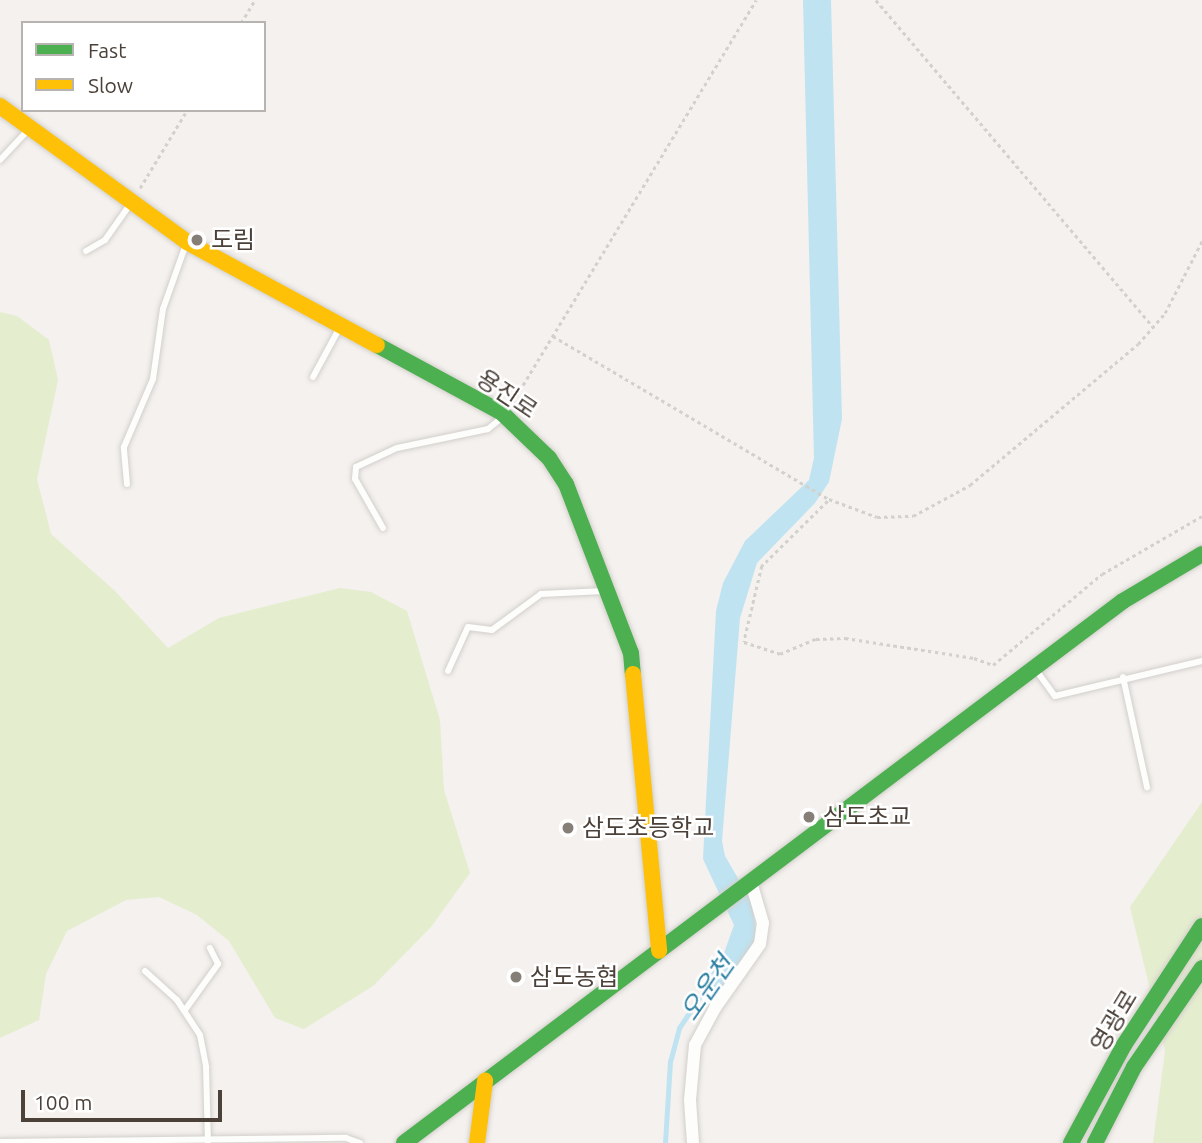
<!DOCTYPE html>
<html>
<head>
<meta charset="utf-8">
<style>
  body { margin:0 }
  #map { position:relative; width:1202px; height:1143px; overflow:hidden; background:#f4f1ee; font-family:Ubuntu,"Noto Sans KR",sans-serif }
  div>[style] { position:absolute }
  .green>* { inset:0; background:#e5edcf }
  .water>* { inset:0; background:#bfe3f1 }
  .stream>* { height:4.5px; margin:-2.25px; padding:0 2.25px; transform-origin:2.25px; border-radius:2.25px; background:#bfe3f1 }
  .path>* { height:2.5px; margin-top:-1.25px; transform-origin:0; background:repeating-linear-gradient(90deg,#d3d1cc 0 3.5px,transparent 0 7px) }
  .roads { filter:drop-shadow(0 0 2px #d2cfcb) drop-shadow(0 0 2px #d2cfcb) }
  .lane>* { height:6px; margin:-3px; padding:0 3px; transform-origin:3px; border-radius:3px; background:#fdfdfc }
  .street>* { height:12px; margin:-6px; padding:0 6px; transform-origin:6px; border-radius:6px; background:#fdfdfc }
  .fast>* { height:16px; margin:-8px; padding:0 8px; transform-origin:8px; border-radius:8px; background:#4caf50 }
  .slow>* { height:16px; margin:-8px; padding:0 8px; transform-origin:8px; border-radius:8px; background:#ffc107 }
  .dots>* { width:19px; height:19px; translate:-50% -50%; box-sizing:border-box; border:4px solid #fff; border-radius:50% }
  span { translate:-50% -50%; white-space:nowrap; text-align:center; line-height:1.15; -webkit-text-stroke:5px #fff; paint-order:stroke }
  .poi-label { font-size:24px; color:#4b4139 }
  .left { translate:0 -50%; text-align:left }
  .street-label { font-size:24px; color:#4b4139 }
  .water-label { font-size:26px; color:#2a7ea1; font-style:italic }
  .legend { position:absolute; left:21px; top:21px; width:245px; height:91px; box-sizing:border-box; background:#fff; border:2px solid #b7b3b0; margin:0; padding:9px 12px; list-style:none; font-size:21px; color:#4b4139 }
  .legend li { display:flex; align-items:center; gap:14px; height:35px }
  .legend b { width:35px; border:2px solid #b7b3b0 }
  .scale { position:absolute; left:21px; top:1090px; width:201px; height:32px; box-sizing:border-box; border:4px solid #4b4139; border-top:0; padding-left:9px; font-size:21px; line-height:24px; white-space:nowrap; color:#4b4139; -webkit-text-stroke:5px #fff; paint-order:stroke }
</style>
</head>
<body>
<div id="map">
  <div class="green">
    <div style="clip-path:polygon(0 312px,17px 316px,49px 340px,58px 380px,37px 479px,51px 534px,115px 591px,168px 648px,219px 618px,340px 588px,371px 592px,407px 611px,440px 720px,444px 790px,470px 873px,431px 927px,373px 986px,304px 1029px,275px 1018px,229px 941px,197px 915px,159px 897px,126px 900px,67px 931px,46px 974px,39px 1020px,0 1038px)"></div>
    <div style="clip-path:polygon(1202px 802px,1202px 1143px,1153px 1143px,1165px 1051px,1130px 907px)"></div>
  </div>
  <div class="water">
    <div style="clip-path:polygon(803px 0,831px 0,842px 419px,829px 482px,815px 503px,757px 563px,740px 618px,722px 841px,725px 856px,752px 902px,756px 931px,753px 945px,719px 992px,705px 977px,724px 953px,734px 925px,703px 859px,716px 611px,723px 583px,745px 541px,809px 480px,814px 458px)"></div>
  </div>
  <div class="stream">
    <div style="left:665px;top:1143px;width:81px;rotate:-86.5deg"></div>
    <div style="left:670px;top:1062px;width:35px;rotate:-75deg"></div>
    <div style="left:679px;top:1028px;width:61px;rotate:-56.3deg"></div>
  </div>
  <div class="path">
    <div style="left:876px;top:0;width:430px;rotate:49.7deg"></div>
    <div style="left:241px;top:23px;width:27px;rotate:-59deg"></div>
    <div style="left:140px;top:188px;width:91px;rotate:-58.9deg"></div>
    <div style="left:553px;top:336px;width:321px;rotate:30.6deg"></div>
    <div style="left:829px;top:499px;width:51px;rotate:20.6deg"></div>
    <div style="left:877px;top:517px;width:36px;rotate:-2deg"></div>
    <div style="left:913px;top:516px;width:65px;rotate:-28.5deg"></div>
    <div style="left:970px;top:485px;width:219px;rotate:-40deg"></div>
    <div style="left:1138px;top:344px;width:41px;rotate:-48.9deg"></div>
    <div style="left:1165px;top:313px;width:81px;rotate:-62.8deg"></div>
    <div style="left:512px;top:403px;width:471px;rotate:-58.8deg"></div>
    <div style="left:828px;top:501px;width:93px;rotate:135.4deg"></div>
    <div style="left:762px;top:566px;width:78px;rotate:103.3deg"></div>
    <div style="left:744px;top:642px;width:38px;rotate:18deg"></div>
    <div style="left:780px;top:654px;width:39px;rotate:-23deg"></div>
    <div style="left:816px;top:639px;width:29px;rotate:-2deg"></div>
    <div style="left:845px;top:638px;width:131px;rotate:8.8deg"></div>
    <div style="left:974px;top:658px;width:20px;rotate:20deg"></div>
    <div style="left:993px;top:665px;width:142px;rotate:-39.9deg"></div>
    <div style="left:1102px;top:574px;width:116px;rotate:-30.1deg"></div>
  </div>
  <div class="roads">
    <div class="lane">
      <div style="left:0;top:160px;width:42px;rotate:-46.9deg"></div>
      <div style="left:86px;top:251px;width:22px;rotate:-30deg"></div>
      <div style="left:105px;top:240px;width:45px;rotate:-54.9deg"></div>
      <div style="left:313px;top:377px;width:57px;rotate:-61.6deg"></div>
      <div style="left:127px;top:484px;width:37px;rotate:-95deg"></div>
      <div style="left:124px;top:447px;width:74px;rotate:-66.9deg"></div>
      <div style="left:153px;top:379px;width:71px;rotate:-81.9deg"></div>
      <div style="left:163px;top:309px;width:69px;rotate:-70.5deg"></div>
      <div style="left:383px;top:528px;width:56px;rotate:-119.7deg"></div>
      <div style="left:355px;top:479px;width:12px;rotate:-85deg"></div>
      <div style="left:356px;top:467px;width:45px;rotate:-24.9deg"></div>
      <div style="left:397px;top:448px;width:93px;rotate:-11.8deg"></div>
      <div style="left:488px;top:429px;width:19px;rotate:-39deg"></div>
      <div style="left:1036px;top:670px;width:32px;rotate:54deg"></div>
      <div style="left:1055px;top:696px;width:151px;rotate:-13.4deg"></div>
      <div style="left:448px;top:671px;width:48px;rotate:-65.6deg"></div>
      <div style="left:468px;top:627px;width:24px;rotate:7deg"></div>
      <div style="left:492px;top:630px;width:61px;rotate:-36.3deg"></div>
      <div style="left:541px;top:594px;width:63px;rotate:-2.7deg"></div>
      <div style="left:1123px;top:677px;width:113px;rotate:77.7deg"></div>
      <div style="left:145px;top:971px;width:43px;rotate:42.2deg"></div>
      <div style="left:177px;top:1000px;width:42px;rotate:56.7deg"></div>
      <div style="left:200px;top:1035px;width:33px;rotate:79deg"></div>
      <div style="left:206px;top:1067px;width:75px;rotate:88.5deg"></div>
      <div style="left:185px;top:1010px;width:57px;rotate:-54.3deg"></div>
      <div style="left:218px;top:964px;width:18px;rotate:-117deg"></div>
      <div style="left:0;top:1142px;width:346px;rotate:-0.7deg"></div>
      <div style="left:346px;top:1138px;width:15px;rotate:20deg"></div>
    </div>
    <div class="street">
      <div style="left:693px;top:1143px;width:43px;rotate:-94deg"></div>
      <div style="left:690px;top:1100px;width:55px;rotate:-84.8deg"></div>
      <div style="left:695px;top:1045px;width:42px;rotate:-61.6deg"></div>
      <div style="left:715px;top:1008px;width:78px;rotate:-54.9deg"></div>
      <div style="left:760px;top:944px;width:21px;rotate:-82deg"></div>
      <div style="left:763px;top:923px;width:43px;rotate:-106.3deg"></div>
    </div>
    <div class="fast">
      <div style="left:377px;top:345px;width:142px;rotate:28.5deg"></div>
      <div style="left:502px;top:413px;width:65px;rotate:43.8deg"></div>
      <div style="left:549px;top:458px;width:31px;rotate:57deg"></div>
      <div style="left:566px;top:484px;width:181px;rotate:69deg"></div>
      <div style="left:631px;top:653px;width:21px;rotate:85deg"></div>
      <div style="left:404px;top:1143px;width:900px;rotate:-37.01deg"></div>
      <div style="left:1123px;top:601px;width:92px;rotate:-30.7deg"></div>
      <div style="left:1071px;top:1143px;width:111px;rotate:-61.6deg"></div>
      <div style="left:1124px;top:1045px;width:142px;rotate:-56.8deg"></div>
      <div style="left:1095px;top:1143px;width:85px;rotate:-62.8deg"></div>
      <div style="left:1134px;top:1067px;width:120px;rotate:-55.5deg"></div>
    </div>
    <div class="slow">
      <div style="left:0;top:106px;width:231px;rotate:36deg"></div>
      <div style="left:187px;top:242px;width:216px;rotate:28.5deg"></div>
      <div style="left:633px;top:674px;width:278px;rotate:84.6deg"></div>
      <div style="left:477px;top:1143px;width:63px;rotate:-82.6deg"></div>
    </div>
  </div>
  <div class="dots">
    <div style="left:197px;top:240px;background:#867f78"></div>
    <div style="left:809px;top:817px;background:#867f78"></div>
    <div style="left:568px;top:828px;background:#867f78"></div>
    <div style="left:516px;top:977px;background:#867f78"></div>
  </div>
  <div class="poi-label">
    <span class="left" style="left:211px;top:240px">도림</span>
    <span class="left" style="left:823px;top:817px">삼도초교</span>
    <span class="left" style="left:582px;top:828px">삼도초등학교</span>
    <span class="left" style="left:530px;top:977px">삼도농협</span>
  </div>
  <div class="street-label">
    <span style="left:507px;top:394px;rotate:34deg">용진로</span>
    <span style="left:1114px;top:1021px;rotate:-59deg">영광로</span>
  </div>
  <div class="water-label">
    <span style="left:707px;top:988px;rotate:-55deg">오운천</span>
  </div>
  <ul class="legend">
  <li><b style="height:9px;background:#4caf50"></b>Fast</li>
  <li><b style="height:9px;background:#ffc107"></b>Slow</li>
  </ul>
  <div class="scale">100 m</div>
</div>
</body>
</html>
